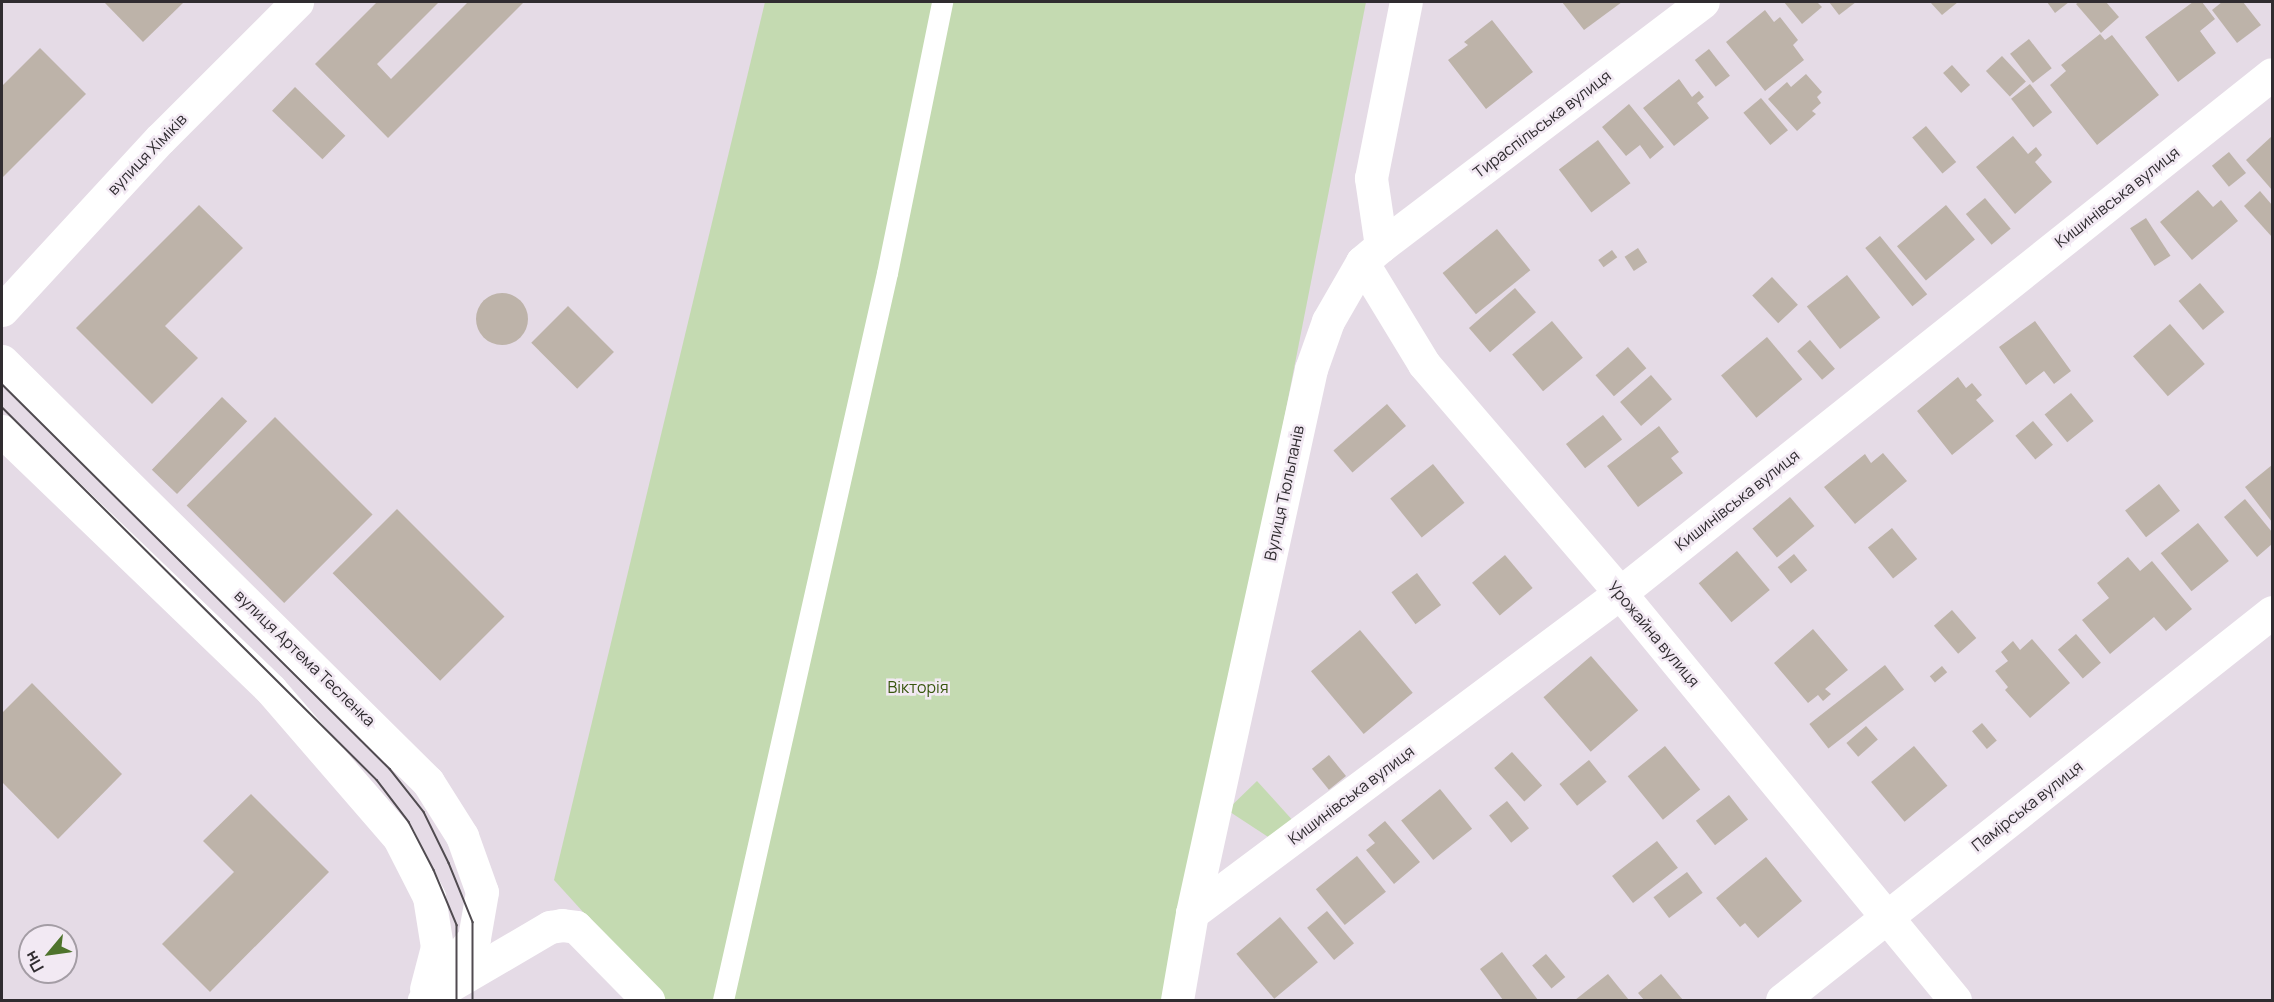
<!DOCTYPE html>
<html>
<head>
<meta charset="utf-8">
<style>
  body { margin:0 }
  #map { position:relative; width:2274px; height:1002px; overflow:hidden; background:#e5dbe6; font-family:Manrope,sans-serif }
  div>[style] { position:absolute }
  .green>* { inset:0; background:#c4dab1 }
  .building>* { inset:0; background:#bdb3a9; transform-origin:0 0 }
  .round { border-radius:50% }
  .service>* { height:21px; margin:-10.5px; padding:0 10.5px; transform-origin:10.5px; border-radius:10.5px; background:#fff }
  .minor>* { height:33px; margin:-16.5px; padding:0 16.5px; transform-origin:16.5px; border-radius:16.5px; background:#fff }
  .tertiary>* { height:33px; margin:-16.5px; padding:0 16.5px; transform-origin:16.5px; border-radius:16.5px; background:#fff }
  .tram>* { height:1.5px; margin:-0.75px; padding:0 0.75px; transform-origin:0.75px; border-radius:0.75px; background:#504b50 }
  span { translate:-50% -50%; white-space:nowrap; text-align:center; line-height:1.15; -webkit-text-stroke:5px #f2e9f3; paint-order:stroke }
  .street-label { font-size:16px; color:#302c30 }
  .park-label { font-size:16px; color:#38560e }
  .frame { position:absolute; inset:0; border:3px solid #302c30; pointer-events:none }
  .north { position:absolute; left:18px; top:924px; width:60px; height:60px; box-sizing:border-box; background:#f2e9f3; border:2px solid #a49da5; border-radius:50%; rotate:241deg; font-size:16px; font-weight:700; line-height:24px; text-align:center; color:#302c30 }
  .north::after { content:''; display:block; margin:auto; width:21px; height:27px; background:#4e732c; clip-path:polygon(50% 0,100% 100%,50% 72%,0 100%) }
</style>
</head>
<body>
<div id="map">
  <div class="green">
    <div style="clip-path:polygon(765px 2px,1366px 2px,1170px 1000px,663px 1000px,554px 880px)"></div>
    <div style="clip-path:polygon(1257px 781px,1295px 823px,1276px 842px,1227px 810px)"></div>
  </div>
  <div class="building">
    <div style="clip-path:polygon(104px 2px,184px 2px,143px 42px)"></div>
    <div style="clip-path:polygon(377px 2px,439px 2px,377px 64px,391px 79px,468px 2px,524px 2px,388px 138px,315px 64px)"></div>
    <div style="clip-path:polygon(1562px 2px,1622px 2px,1584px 30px)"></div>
    <div style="clip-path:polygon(1784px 2px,1817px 2px,1822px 7px,1802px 24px)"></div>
    <div style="clip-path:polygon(1829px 2px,1856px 2px,1839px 15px)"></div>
    <div style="clip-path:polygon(1930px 2px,1958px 2px,1942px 15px)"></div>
    <div style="clip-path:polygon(2047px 2px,2069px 2px,2055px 13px)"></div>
    <div style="clip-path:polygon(2079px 2px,2106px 2px,2119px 17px,2101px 33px,2076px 4px)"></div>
    <div style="clip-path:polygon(2193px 2px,2202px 2px,2215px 19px,2200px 31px,2216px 53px,2178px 82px,2145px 37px)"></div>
    <div style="clip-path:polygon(2222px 2px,2243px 2px,2261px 25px,2237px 43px,2212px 10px)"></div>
    <div style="clip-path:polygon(1765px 10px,1774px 22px,1780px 17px,1798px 40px,1793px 45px,1804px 60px,1765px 91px,1726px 42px)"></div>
    <div style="clip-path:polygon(1492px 20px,1533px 72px,1486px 109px,1448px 60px,1468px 45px,1464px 42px)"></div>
    <div style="clip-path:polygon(2100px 34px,2105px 40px,2112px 35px,2159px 95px,2097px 145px,2050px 85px,2066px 71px,2061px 65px)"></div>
    <div style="left:2029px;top:39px;width:37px;height:24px;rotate:52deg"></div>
    <div style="clip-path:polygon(40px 48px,86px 94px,2px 178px,2px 86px)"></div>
    <div style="left:1709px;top:49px;width:34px;height:18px;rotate:52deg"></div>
    <div style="left:2002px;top:56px;width:35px;height:22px;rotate:47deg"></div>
    <div style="left:1952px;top:65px;width:27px;height:12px;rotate:48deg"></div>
    <div style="clip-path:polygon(1806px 74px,1822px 92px,1817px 97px,1821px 103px,1812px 111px,1816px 114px,1797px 131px,1768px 99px,1787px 82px,1791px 87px)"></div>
    <div style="clip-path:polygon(1679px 79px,1692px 97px,1699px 91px,1704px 97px,1697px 103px,1709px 118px,1674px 146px,1643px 108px)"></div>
    <div style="left:2030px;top:84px;width:36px;height:24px;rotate:52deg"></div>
    <div style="left:295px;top:87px;width:70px;height:33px;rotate:44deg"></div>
    <div style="left:1761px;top:98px;width:42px;height:23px;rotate:50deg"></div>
    <div style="clip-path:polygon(1629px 104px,1664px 147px,1650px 159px,1640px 145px,1626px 156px,1602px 127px)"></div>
    <div style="left:1926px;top:126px;width:47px;height:18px;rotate:50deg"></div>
    <div style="clip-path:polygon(2013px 136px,2028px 154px,2036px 147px,2042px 155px,2035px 162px,2052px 182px,2015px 214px,1976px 167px)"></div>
    <div style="clip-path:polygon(2272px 136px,2272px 190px,2246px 160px)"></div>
    <div style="left:1598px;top:140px;width:54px;height:49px;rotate:53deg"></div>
    <div style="left:2229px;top:152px;width:27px;height:22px;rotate:51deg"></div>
    <div style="clip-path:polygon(2198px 190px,2213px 207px,2221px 200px,2238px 221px,2192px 260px,2160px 222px)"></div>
    <div style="clip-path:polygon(2260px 191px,2272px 205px,2272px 237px,2244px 206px)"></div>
    <div style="left:1985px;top:198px;width:40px;height:25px;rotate:50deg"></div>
    <div style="clip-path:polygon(199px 205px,243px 248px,165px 326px,198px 358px,152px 404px,76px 328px)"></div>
    <div style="left:1946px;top:205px;width:45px;height:64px;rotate:50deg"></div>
    <div style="left:2146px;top:218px;width:45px;height:19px;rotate:57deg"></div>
    <div style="left:1497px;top:229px;width:53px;height:70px;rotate:51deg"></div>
    <div style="left:1880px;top:236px;width:75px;height:19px;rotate:51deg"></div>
    <div style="left:1638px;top:248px;width:17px;height:16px;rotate:57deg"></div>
    <div style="left:1612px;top:250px;width:9px;height:17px;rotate:54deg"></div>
    <div style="left:1847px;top:275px;width:54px;height:51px;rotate:52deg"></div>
    <div style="left:1772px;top:277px;width:38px;height:27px;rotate:47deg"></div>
    <div style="left:2200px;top:283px;width:38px;height:28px;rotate:50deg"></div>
    <div style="left:1515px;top:288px;width:32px;height:61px;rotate:49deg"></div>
    <div class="round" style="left:476px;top:293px;width:52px;height:52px"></div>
    <div style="left:568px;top:306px;width:65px;height:52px;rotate:45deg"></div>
    <div style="left:1552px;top:321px;width:48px;height:52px;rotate:50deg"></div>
    <div style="clip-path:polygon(2035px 321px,2071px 371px,2054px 384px,2044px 371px,2026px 385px,1999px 347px)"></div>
    <div style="left:2170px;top:324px;width:53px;height:49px;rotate:49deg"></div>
    <div style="left:1767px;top:337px;width:55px;height:60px;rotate:50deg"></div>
    <div style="left:1810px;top:340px;width:38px;height:17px;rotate:49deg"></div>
    <div style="left:1628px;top:347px;width:28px;height:43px;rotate:49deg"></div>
    <div style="left:1651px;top:375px;width:32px;height:41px;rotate:49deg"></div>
    <div style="clip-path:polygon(1958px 377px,1966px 388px,1972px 383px,1982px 395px,1976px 400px,1994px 421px,1952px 455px,1917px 411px)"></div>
    <div style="left:2071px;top:393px;width:36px;height:34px;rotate:51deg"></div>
    <div style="left:222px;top:397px;width:35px;height:101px;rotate:44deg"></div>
    <div style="left:1387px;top:404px;width:29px;height:71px;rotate:49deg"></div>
    <div style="left:1603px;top:415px;width:31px;height:47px;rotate:52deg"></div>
    <div style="left:275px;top:417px;width:138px;height:125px;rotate:45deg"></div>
    <div style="left:2033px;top:421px;width:31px;height:23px;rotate:50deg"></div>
    <div style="clip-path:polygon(1659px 426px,1679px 452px,1671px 458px,1683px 473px,1638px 507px,1607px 466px)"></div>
    <div style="clip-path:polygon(1883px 453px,1907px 481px,1855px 524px,1824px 487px,1865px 454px,1871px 463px)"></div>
    <div style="left:1433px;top:464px;width:50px;height:55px;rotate:51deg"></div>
    <div style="clip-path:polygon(2272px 465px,2272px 522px,2245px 487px)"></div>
    <div style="left:2159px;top:484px;width:34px;height:43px;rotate:52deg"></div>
    <div style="left:1790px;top:497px;width:38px;height:49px;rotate:50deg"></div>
    <div style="clip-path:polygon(2245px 499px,2272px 532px,2272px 544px,2257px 557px,2224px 517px)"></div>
    <div style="left:397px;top:509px;width:152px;height:91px;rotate:45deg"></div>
    <div style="left:2198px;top:523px;width:49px;height:48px;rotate:51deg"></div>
    <div style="left:1892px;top:528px;width:40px;height:31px;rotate:51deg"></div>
    <div style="left:1737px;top:551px;width:51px;height:50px;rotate:50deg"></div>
    <div style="left:1794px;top:554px;width:21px;height:21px;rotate:51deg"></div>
    <div style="left:1505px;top:555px;width:43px;height:43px;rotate:50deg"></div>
    <div style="clip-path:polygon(2128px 557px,2140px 571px,2152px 561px,2192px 609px,2166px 631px,2154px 617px,2110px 654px,2082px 620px,2109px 598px,2097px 583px)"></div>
    <div style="left:1417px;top:573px;width:40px;height:32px;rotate:53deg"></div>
    <div style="left:1952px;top:610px;width:37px;height:24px;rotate:49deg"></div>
    <div style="clip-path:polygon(1813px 629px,1848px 670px,1825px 689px,1831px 694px,1823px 701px,1818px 695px,1808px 703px,1774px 663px)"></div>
    <div style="left:1360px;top:630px;width:82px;height:64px;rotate:50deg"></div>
    <div style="left:2076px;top:634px;width:38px;height:24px;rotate:49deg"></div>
    <div style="clip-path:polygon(2032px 639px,2070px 683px,2030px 718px,2005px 690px,2008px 687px,1995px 671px,2008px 661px,2001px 652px,2013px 641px,2020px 650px)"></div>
    <div style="left:1591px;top:656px;width:72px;height:63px;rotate:49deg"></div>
    <div style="left:1885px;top:665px;width:31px;height:96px;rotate:52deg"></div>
    <div style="left:1942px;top:666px;width:8px;height:16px;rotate:50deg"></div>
    <div style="clip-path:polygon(32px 683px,122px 774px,58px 839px,2px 782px,2px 713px)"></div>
    <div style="left:1982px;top:723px;width:23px;height:13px;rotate:50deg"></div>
    <div style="left:1866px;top:726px;width:18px;height:26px;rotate:49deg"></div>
    <div style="left:1665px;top:746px;width:56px;height:48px;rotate:51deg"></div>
    <div style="left:1914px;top:746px;width:52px;height:56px;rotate:50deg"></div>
    <div style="left:1512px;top:752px;width:45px;height:24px;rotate:48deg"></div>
    <div style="left:1329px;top:755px;width:27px;height:22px;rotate:51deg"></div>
    <div style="left:1589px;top:760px;width:28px;height:38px;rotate:51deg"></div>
    <div style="left:1440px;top:789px;width:51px;height:50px;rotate:51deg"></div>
    <div style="clip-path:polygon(251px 794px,329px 872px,210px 992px,162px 944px,234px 872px,203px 841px)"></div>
    <div style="left:1729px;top:795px;width:31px;height:42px;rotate:52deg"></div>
    <div style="left:1507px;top:801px;width:35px;height:23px;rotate:51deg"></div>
    <div style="clip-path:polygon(1385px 821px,1420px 862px,1394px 884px,1366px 850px,1375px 843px,1368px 835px)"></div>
    <div style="left:1657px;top:841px;width:34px;height:57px;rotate:52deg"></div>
    <div style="left:1357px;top:856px;width:46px;height:53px;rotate:51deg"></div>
    <div style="clip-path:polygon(1766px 857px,1802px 901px,1758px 938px,1745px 923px,1740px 927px,1716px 898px)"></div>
    <div style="left:1687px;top:872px;width:26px;height:42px;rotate:53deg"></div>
    <div style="left:1327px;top:911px;width:42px;height:26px;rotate:50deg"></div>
    <div style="left:1280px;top:917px;width:59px;height:57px;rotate:50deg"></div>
    <div style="clip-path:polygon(1502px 952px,1538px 1000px,1503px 1000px,1480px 969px)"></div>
    <div style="left:1546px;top:954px;width:30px;height:18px;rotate:50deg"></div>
    <div style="clip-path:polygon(1608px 974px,1629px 1000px,1575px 1000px)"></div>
    <div style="clip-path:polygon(1661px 974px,1683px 1000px,1644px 1000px,1638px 993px)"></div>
  </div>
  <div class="service">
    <div style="left:723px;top:1000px;width:745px;rotate:-77.29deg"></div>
    <div style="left:887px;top:273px;width:277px;rotate:-78.5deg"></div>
  </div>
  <div class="minor">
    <div style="left:1381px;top:246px;width:404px;rotate:-37.2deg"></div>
    <div style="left:1362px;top:262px;width:119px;rotate:58.7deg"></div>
    <div style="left:1424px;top:364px;width:301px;rotate:49.4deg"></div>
    <div style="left:1620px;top:593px;width:527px;rotate:50.54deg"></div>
    <div style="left:2px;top:310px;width:233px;rotate:-47.3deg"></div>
    <div style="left:160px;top:139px;width:194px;rotate:-45deg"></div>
    <div style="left:1192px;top:913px;width:534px;rotate:-36.78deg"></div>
    <div style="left:1620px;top:593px;width:833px;rotate:-38.52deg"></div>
    <div style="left:425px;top:1000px;width:145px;rotate:-30.3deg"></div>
    <div style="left:550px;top:927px;width:12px;rotate:-9deg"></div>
    <div style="left:562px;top:925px;width:14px;rotate:8deg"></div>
    <div style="left:576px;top:927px;width:103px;rotate:45.4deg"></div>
    <div style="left:1177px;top:1000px;width:88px;rotate:-80.2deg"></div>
    <div style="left:1192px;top:913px;width:557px;rotate:-77.66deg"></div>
    <div style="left:1311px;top:369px;width:51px;rotate:-70.5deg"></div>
    <div style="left:1328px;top:321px;width:68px;rotate:-60deg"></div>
    <div style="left:1362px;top:262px;width:25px;rotate:-40deg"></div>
    <div style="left:1381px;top:246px;width:69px;rotate:-98.4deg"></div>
    <div style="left:1371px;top:178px;width:179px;rotate:-78.8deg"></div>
    <div style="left:1782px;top:1000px;width:625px;rotate:-38.37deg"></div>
  </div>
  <div class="tertiary">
    <div style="left:2px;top:361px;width:599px;rotate:44.66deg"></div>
    <div style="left:428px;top:782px;width:64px;rotate:57.8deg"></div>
    <div style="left:462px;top:836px;width:59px;rotate:70.3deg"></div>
    <div style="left:482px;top:892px;width:47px;rotate:99.9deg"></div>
    <div style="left:474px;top:938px;width:80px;rotate:128.9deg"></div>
    <div style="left:2px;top:431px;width:373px;rotate:43.9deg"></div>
    <div style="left:271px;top:690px;width:196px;rotate:49.1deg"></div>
    <div style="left:399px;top:838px;width:66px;rotate:63deg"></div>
    <div style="left:429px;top:897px;width:51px;rotate:80.9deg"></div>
    <div style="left:437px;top:947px;width:43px;rotate:104.7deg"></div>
  </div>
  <div class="tram">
    <div style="left:2px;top:384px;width:547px;rotate:44.78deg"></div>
    <div style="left:390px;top:769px;width:55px;rotate:51.7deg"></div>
    <div style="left:424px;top:812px;width:57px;rotate:63.9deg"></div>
    <div style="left:449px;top:863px;width:64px;rotate:67.9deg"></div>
    <div style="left:473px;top:922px;width:78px;rotate:90deg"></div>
    <div style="left:2px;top:407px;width:529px;rotate:44.85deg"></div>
    <div style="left:377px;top:780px;width:53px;rotate:52.7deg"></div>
    <div style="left:409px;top:822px;width:54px;rotate:62.5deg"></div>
    <div style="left:434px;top:870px;width:60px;rotate:67.3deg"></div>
    <div style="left:457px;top:925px;width:75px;rotate:90deg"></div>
  </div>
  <div class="street-label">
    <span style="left:1542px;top:124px;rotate:-37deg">Тираспільська вулиця</span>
    <span style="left:147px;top:154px;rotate:-46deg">вулиця Хіміків</span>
    <span style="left:2117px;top:197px;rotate:-38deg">Кишинівська вулиця</span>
    <span style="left:1284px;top:493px;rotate:-78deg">Вулиця Тюльпанів</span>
    <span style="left:1737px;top:500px;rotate:-38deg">Кишинівська вулиця</span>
    <span style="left:1654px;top:634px;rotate:50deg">Урожайна вулиця</span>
    <span style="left:305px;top:658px;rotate:44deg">вулиця Артема Тесленка</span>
    <span style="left:1351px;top:795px;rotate:-37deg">Кишинівська вулиця</span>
    <span style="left:2027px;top:806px;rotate:-38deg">Памірська вулиця</span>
  </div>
  <div class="park-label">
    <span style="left:918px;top:687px">Вікторія</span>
  </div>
  <div class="frame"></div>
  <div class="north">Пн</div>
</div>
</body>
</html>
